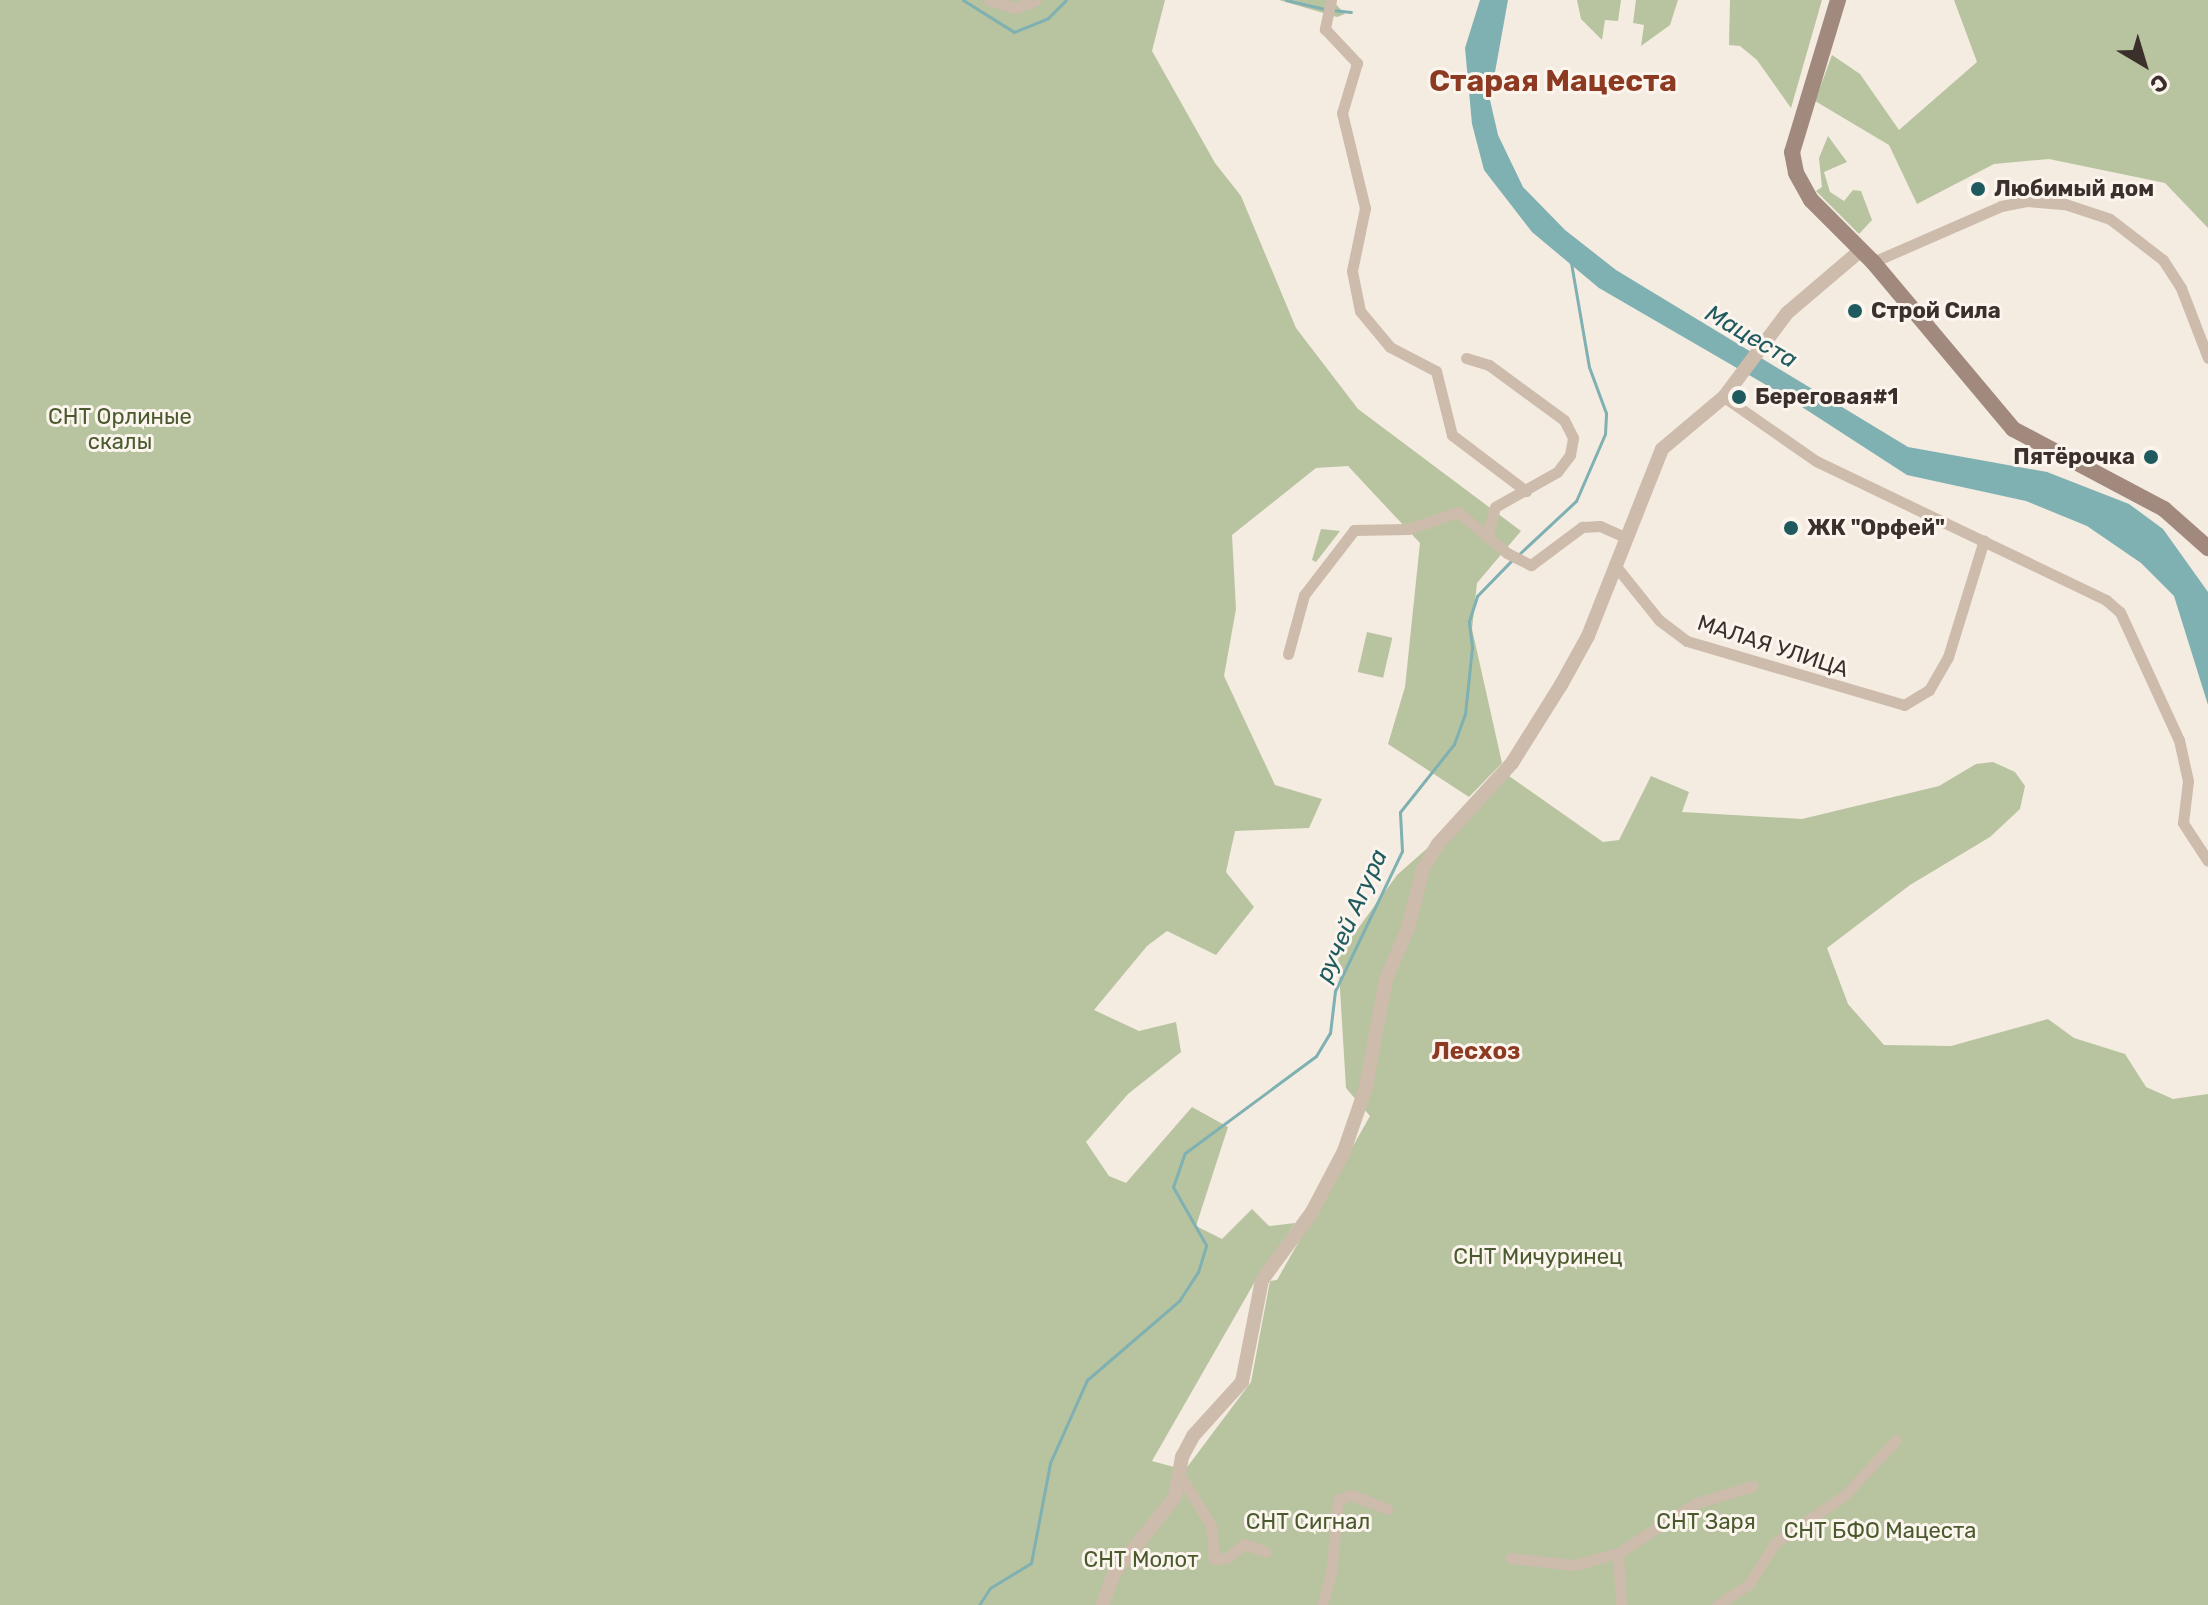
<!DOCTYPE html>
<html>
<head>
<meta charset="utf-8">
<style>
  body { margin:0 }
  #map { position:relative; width:2208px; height:1605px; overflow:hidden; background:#f4ebe1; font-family:Rubik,sans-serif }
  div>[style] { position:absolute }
  .green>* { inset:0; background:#b8c4a0; transform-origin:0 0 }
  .water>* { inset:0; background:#7fb0b2 }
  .stream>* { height:3px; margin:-1.5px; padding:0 1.5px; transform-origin:1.5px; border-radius:1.5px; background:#7fb0b2 }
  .minor>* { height:11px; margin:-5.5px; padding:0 5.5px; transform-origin:5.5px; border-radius:5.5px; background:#cdbbac }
  .tertiary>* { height:14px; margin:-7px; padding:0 7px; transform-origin:7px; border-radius:7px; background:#cdbbac }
  .secondary>* { height:16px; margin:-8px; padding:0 8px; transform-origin:8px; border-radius:8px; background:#a18a7d }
  .dots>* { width:22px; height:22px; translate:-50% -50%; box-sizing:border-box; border:4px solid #fbf5ee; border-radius:50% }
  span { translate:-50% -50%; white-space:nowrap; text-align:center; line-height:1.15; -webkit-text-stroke:6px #fbf5ee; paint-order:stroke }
  .poi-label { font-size:22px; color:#3b302b; font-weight:700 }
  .left { translate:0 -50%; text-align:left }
  .right { translate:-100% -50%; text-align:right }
  .park-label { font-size:22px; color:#4a5a2e }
  .street-label { font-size:22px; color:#3b302b }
  .water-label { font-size:24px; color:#1f5a5e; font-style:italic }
  .neighbourhood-label { font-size:24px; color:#8c3b22; font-weight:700 }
  .district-label { font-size:30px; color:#8c3b22; font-weight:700 }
  .north { position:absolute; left:2104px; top:24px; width:80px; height:80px; -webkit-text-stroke:6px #fbf5ee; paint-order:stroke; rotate:142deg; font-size:22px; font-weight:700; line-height:32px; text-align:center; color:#3b302b }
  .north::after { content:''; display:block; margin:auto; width:28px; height:36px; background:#3b302b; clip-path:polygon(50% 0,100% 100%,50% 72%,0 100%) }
</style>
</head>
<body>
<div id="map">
  <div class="green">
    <div style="clip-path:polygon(0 0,1165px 0,1152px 51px,1215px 163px,1241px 196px,1296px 328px,1358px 409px,1521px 531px,1477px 583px,1472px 629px,1502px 763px,1469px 797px,1388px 744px,1405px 687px,1420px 543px,1348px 466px,1316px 468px,1232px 535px,1236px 609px,1224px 676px,1275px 785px,1322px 799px,1309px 828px,1235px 831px,1226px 872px,1254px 907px,1216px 955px,1167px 931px,1147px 946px,1094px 1010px,1139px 1031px,1176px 1022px,1181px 1052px,1128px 1094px,1086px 1142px,1109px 1176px,1126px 1183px,1192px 1107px,1228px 1127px,1196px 1226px,1222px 1239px,1252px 1209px,1269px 1226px,1295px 1223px,1257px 1278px,1152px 1461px,1185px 1470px,1251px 1382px,1270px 1281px,1277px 1280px,1370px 1116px,1346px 1088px,1338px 956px,1397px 875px,1509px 776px,1603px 842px,1619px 840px,1651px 776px,1689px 792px,1682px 812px,1802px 819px,1939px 786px,1976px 764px,1993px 762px,2015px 772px,2025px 786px,2020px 809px,1990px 837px,1910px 885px,1827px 948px,1848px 1004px,1884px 1045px,1951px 1046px,2048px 1019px,2074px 1038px,2125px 1054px,2146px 1087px,2173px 1099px,2208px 1094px,2208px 1605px,0 1605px)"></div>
    <div style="clip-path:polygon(1279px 0,1332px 0,1345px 14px,1337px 17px)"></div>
    <div style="clip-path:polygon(1577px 0,1621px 0,1618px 21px,1605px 20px,1602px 40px,1581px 19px)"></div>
    <div style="clip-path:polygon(1636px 0,1678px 0,1670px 25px,1641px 46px,1644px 25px,1633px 23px)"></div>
    <div style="clip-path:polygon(1730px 0,1822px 0,1791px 108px,1757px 60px,1740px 46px,1729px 45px)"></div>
    <div style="clip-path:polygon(1954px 0,2208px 0,2208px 228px,2165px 183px,2049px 159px,1994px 164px,1917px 204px,1889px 145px,1815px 101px,1832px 55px,1860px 74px,1899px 130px,1977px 62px)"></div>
    <div style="clip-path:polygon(1828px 136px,1847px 162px,1824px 172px,1830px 192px,1844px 201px,1853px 190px,1861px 191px,1872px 220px,1859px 234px,1816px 191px,1822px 187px,1819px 158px)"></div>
    <div style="clip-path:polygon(1321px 529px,1340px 531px,1316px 562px,1312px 560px)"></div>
    <div style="left:1367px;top:632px;width:26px;height:41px;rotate:13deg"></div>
  </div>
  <div class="water">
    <div style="clip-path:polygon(1480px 0,1508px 0,1490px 100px,1498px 135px,1523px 187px,1565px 230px,1616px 270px,1908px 447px,2047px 472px,2129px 504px,2163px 529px,2208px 592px,2208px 705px,2174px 596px,2141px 563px,2087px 526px,2026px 501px,1907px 475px,1785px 396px,1599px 288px,1532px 232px,1484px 170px,1472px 124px,1465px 48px)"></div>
  </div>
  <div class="stream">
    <div style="left:963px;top:0;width:60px;rotate:32.1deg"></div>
    <div style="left:1014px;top:32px;width:37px;rotate:-22deg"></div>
    <div style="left:1048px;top:18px;width:25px;rotate:-45deg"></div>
    <div style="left:1286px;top:0;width:40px;rotate:13deg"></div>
    <div style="left:1332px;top:10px;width:19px;rotate:6deg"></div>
    <div style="left:1518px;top:555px;width:79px;rotate:-43deg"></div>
    <div style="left:1576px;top:501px;width:73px;rotate:-66.6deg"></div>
    <div style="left:1605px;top:434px;width:21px;rotate:-87deg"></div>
    <div style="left:1606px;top:413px;width:49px;rotate:-110.3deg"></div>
    <div style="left:1589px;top:367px;width:106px;rotate:-99.8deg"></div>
    <div style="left:979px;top:1605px;width:20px;rotate:-57deg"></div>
    <div style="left:990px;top:1588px;width:48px;rotate:-31.4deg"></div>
    <div style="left:1031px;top:1563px;width:102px;rotate:-79.2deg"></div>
    <div style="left:1050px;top:1463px;width:91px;rotate:-66deg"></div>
    <div style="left:1087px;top:1380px;width:121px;rotate:-40.7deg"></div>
    <div style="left:1179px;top:1301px;width:35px;rotate:-57deg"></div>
    <div style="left:1198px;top:1272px;width:28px;rotate:-73deg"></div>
    <div style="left:1206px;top:1245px;width:67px;rotate:-119.6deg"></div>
    <div style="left:1173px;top:1187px;width:36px;rotate:-71deg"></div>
    <div style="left:1185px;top:1153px;width:163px;rotate:-36.5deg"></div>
    <div style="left:1316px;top:1056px;width:27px;rotate:-59deg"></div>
    <div style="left:1330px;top:1033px;width:42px;rotate:-83.2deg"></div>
    <div style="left:1335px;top:991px;width:155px;rotate:-64.4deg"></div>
    <div style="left:1402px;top:851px;width:39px;rotate:-93deg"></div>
    <div style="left:1400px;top:812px;width:87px;rotate:-51.5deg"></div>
    <div style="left:1454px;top:744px;width:32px;rotate:-70deg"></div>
    <div style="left:1465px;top:714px;width:67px;rotate:-84deg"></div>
    <div style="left:1472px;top:647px;width:26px;rotate:-97deg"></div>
    <div style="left:1469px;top:621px;width:26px;rotate:-72deg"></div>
    <div style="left:1477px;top:596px;width:50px;rotate:-45.8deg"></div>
  </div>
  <div class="minor">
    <div style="left:989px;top:0;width:27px;rotate:17deg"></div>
    <div style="left:1015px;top:8px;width:22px;rotate:-21deg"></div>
    <div style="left:1331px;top:0;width:30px;rotate:102deg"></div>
    <div style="left:1325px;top:29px;width:47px;rotate:46.7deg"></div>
    <div style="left:1357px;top:63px;width:52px;rotate:106.7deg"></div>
    <div style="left:1342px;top:113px;width:98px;rotate:76.4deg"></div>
    <div style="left:1365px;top:208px;width:64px;rotate:101.7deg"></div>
    <div style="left:1352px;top:271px;width:41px;rotate:78.7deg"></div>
    <div style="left:1360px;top:311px;width:47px;rotate:50.2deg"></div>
    <div style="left:1390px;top:347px;width:52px;rotate:27.6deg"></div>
    <div style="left:1436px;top:371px;width:66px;rotate:76deg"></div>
    <div style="left:1452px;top:435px;width:93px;rotate:37.1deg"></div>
    <div style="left:1873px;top:262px;width:140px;rotate:-23.6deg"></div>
    <div style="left:2001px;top:206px;width:26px;rotate:-11deg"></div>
    <div style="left:2027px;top:201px;width:38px;rotate:5deg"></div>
    <div style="left:2065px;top:204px;width:47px;rotate:18.4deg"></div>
    <div style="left:2110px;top:219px;width:67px;rotate:37.7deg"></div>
    <div style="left:2163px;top:260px;width:33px;rotate:57deg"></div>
    <div style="left:2181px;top:288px;width:75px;rotate:68.9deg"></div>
    <div style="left:1466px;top:358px;width:24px;rotate:17deg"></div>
    <div style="left:1489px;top:365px;width:93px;rotate:36.3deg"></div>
    <div style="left:1564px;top:420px;width:20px;rotate:63deg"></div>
    <div style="left:1573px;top:438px;width:17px;rotate:100deg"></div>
    <div style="left:1570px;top:455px;width:21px;rotate:127deg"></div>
    <div style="left:1557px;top:472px;width:71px;rotate:150.6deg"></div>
    <div style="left:1495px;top:507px;width:28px;rotate:105deg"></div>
    <div style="left:1724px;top:397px;width:112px;rotate:34.8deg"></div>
    <div style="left:1816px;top:461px;width:322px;rotate:25.6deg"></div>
    <div style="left:2106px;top:600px;width:18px;rotate:41deg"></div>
    <div style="left:2120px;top:612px;width:141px;rotate:65.3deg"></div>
    <div style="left:2179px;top:740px;width:42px;rotate:77.6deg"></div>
    <div style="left:2188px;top:781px;width:42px;rotate:96.8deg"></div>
    <div style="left:2183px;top:823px;width:45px;rotate:56.7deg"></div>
    <div style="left:1614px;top:564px;width:72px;rotate:51.2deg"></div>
    <div style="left:1659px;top:620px;width:35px;rotate:37deg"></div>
    <div style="left:1687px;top:641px;width:226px;rotate:16.4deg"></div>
    <div style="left:1904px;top:705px;width:29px;rotate:-31deg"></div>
    <div style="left:1929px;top:690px;width:38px;rotate:-60deg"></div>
    <div style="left:1948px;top:657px;width:122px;rotate:-72.9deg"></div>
    <div style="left:1288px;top:654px;width:61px;rotate:-74.8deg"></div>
    <div style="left:1304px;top:595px;width:82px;rotate:-52.4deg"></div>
    <div style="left:1354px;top:530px;width:54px;rotate:-1.1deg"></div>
    <div style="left:1408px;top:529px;width:53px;rotate:-18.8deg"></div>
    <div style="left:1458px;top:512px;width:64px;rotate:39.9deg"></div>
    <div style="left:1507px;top:553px;width:27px;rotate:27deg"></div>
    <div style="left:1531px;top:565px;width:64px;rotate:-36.7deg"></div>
    <div style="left:1582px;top:527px;width:18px;rotate:-3deg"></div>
    <div style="left:1600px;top:526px;width:27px;rotate:24deg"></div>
    <div style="left:1181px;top:1477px;width:57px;rotate:58deg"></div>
    <div style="left:1211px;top:1525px;width:34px;rotate:85deg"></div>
    <div style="left:1214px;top:1559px;width:13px;rotate:-4deg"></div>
    <div style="left:1227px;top:1558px;width:22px;rotate:-39deg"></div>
    <div style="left:1244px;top:1544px;width:23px;rotate:20deg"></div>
    <div style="left:1618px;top:1553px;width:52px;rotate:86.7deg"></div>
    <div style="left:1510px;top:1558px;width:65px;rotate:6.1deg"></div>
    <div style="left:1575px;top:1565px;width:45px;rotate:-15.6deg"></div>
    <div style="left:1618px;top:1553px;width:93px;rotate:-32.7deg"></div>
    <div style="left:1696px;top:1503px;width:59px;rotate:-16.6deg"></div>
    <div style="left:1322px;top:1605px;width:32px;rotate:-74deg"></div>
    <div style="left:1331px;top:1574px;width:74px;rotate:-84.6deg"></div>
    <div style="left:1338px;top:1500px;width:14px;rotate:-21deg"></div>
    <div style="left:1351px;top:1495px;width:39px;rotate:21deg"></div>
    <div style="left:1717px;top:1605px;width:38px;rotate:-33deg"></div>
    <div style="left:1749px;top:1584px;width:49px;rotate:-57.6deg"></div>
    <div style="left:1775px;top:1543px;width:85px;rotate:-34.4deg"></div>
    <div style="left:1845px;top:1495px;width:75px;rotate:-47.2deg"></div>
  </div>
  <div class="tertiary">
    <div style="left:1102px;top:1605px;width:34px;rotate:-69deg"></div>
    <div style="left:1114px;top:1573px;width:97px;rotate:-51.2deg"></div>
    <div style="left:1175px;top:1497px;width:41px;rotate:-80.1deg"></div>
    <div style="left:1182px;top:1457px;width:24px;rotate:-62deg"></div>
    <div style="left:1193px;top:1436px;width:73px;rotate:-47.8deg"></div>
    <div style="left:1242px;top:1382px;width:104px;rotate:-78.9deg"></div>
    <div style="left:1262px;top:1280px;width:84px;rotate:-53.7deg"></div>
    <div style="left:1312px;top:1212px;width:69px;rotate:-62.3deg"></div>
    <div style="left:1344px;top:1151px;width:68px;rotate:-71deg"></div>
    <div style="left:1366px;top:1087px;width:110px;rotate:-79.5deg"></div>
    <div style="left:1386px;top:979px;width:56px;rotate:-66.7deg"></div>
    <div style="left:1408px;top:928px;width:61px;rotate:-75.7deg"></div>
    <div style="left:1423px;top:869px;width:29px;rotate:-59deg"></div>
    <div style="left:1438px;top:844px;width:110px;rotate:-47.6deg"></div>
    <div style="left:1512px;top:763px;width:92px;rotate:-57.9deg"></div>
    <div style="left:1561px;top:685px;width:56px;rotate:-61.1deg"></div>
    <div style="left:1588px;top:636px;width:201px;rotate:-68.4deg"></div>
    <div style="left:1662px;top:449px;width:81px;rotate:-40deg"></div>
    <div style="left:1724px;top:397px;width:105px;rotate:-53.1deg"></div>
    <div style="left:1787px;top:313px;width:97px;rotate:-40.4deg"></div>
  </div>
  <div class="secondary">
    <div style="left:1838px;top:0;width:159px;rotate:106.8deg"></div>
    <div style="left:1792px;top:152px;width:21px;rotate:79deg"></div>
    <div style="left:1796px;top:173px;width:31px;rotate:61deg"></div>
    <div style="left:1811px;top:200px;width:88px;rotate:45deg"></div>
    <div style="left:1873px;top:262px;width:218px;rotate:50deg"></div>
    <div style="left:2013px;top:429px;width:171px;rotate:27.9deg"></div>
    <div style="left:2164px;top:509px;width:59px;rotate:41.6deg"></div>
  </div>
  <div class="dots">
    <div style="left:1978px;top:189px;background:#1f5a5e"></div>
    <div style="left:1855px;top:311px;background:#1f5a5e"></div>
    <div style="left:1739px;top:397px;background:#1f5a5e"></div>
    <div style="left:2151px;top:457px;background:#1f5a5e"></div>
    <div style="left:1791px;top:528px;background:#1f5a5e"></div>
  </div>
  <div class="poi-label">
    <span class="left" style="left:1994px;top:189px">Любимый дом</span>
    <span class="left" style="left:1871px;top:311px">Строй Сила</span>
    <span class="left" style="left:1755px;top:397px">Береговая#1</span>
    <span class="right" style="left:2135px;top:457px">Пятёрочка</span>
    <span class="left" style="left:1807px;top:528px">ЖК "Орфей"</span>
  </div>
  <div class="park-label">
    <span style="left:120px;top:429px">СНТ Орлиные<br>скалы</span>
    <span style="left:1538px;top:1257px">СНТ Мичуринец</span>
    <span style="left:1308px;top:1522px">СНТ Сигнал</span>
    <span style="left:1706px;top:1522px">СНТ Заря</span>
    <span style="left:1880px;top:1531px">СНТ БФО Мацеста</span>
    <span style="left:1141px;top:1560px">СНТ Молот</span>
  </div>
  <div class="street-label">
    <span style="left:1773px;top:646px;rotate:18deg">МАЛАЯ УЛИЦА</span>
  </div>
  <div class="water-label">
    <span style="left:1751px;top:337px;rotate:30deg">Мацеста</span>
    <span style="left:1352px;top:916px;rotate:-66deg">ручей Агура</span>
  </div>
  <div class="neighbourhood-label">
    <span style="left:1476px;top:1052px">Лесхоз</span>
  </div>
  <div class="district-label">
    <span style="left:1553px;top:81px">Старая Мацеста</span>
  </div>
  <div class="north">С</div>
</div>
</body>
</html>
